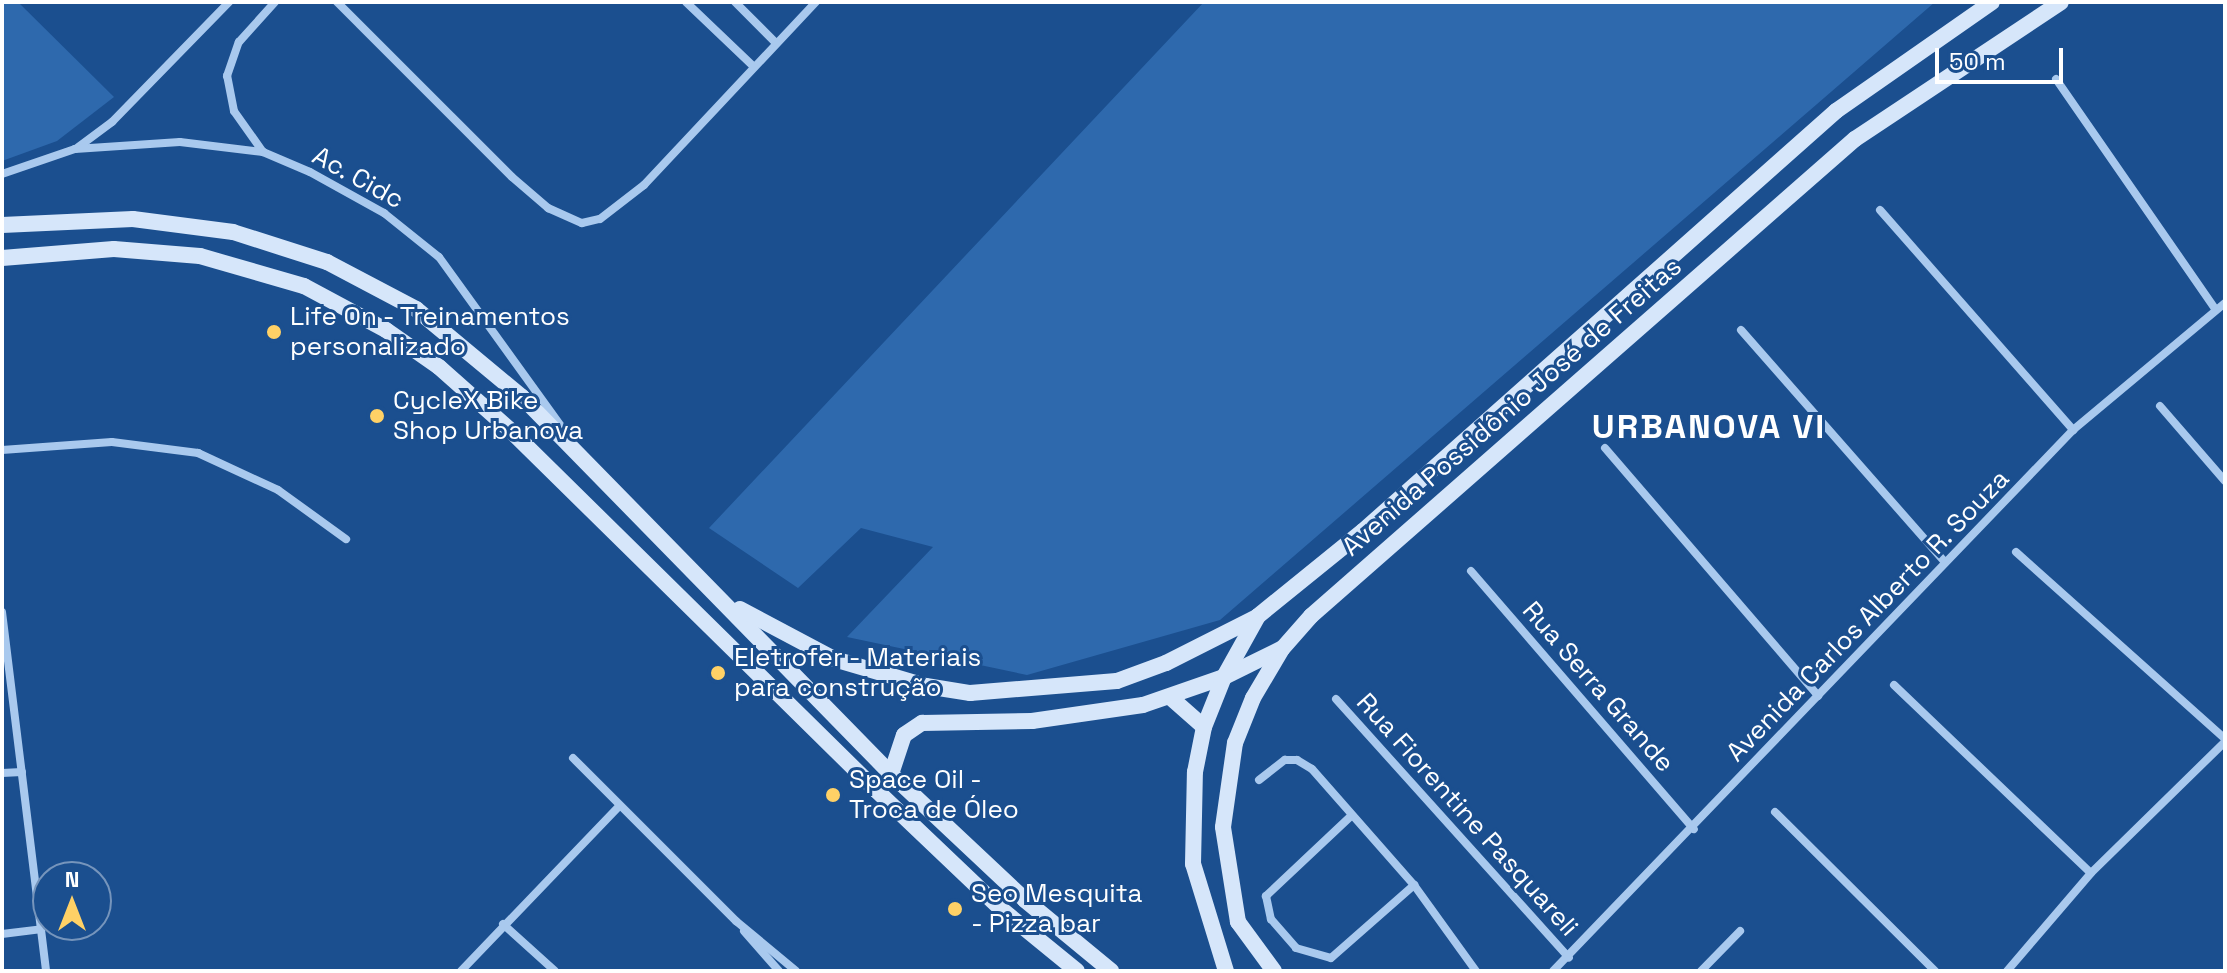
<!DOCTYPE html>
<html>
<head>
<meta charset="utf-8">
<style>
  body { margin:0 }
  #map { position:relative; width:2227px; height:973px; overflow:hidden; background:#1b4f8f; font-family:"Space Grotesk",sans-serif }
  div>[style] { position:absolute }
  .green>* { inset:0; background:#2e69ad }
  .street>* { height:8px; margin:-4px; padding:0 4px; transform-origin:4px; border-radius:4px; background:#a9c9ee }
  .secondary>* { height:16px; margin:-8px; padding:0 8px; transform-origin:8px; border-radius:8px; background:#d6e6fa }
  .dots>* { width:22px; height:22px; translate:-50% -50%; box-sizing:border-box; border:4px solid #1b4f8f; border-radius:50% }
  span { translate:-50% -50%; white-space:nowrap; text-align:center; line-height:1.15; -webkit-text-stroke:6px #1b4f8f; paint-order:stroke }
  .street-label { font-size:26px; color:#fff }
  .poi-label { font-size:26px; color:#fff }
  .left { translate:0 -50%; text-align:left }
  .district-label { font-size:34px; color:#fff; font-weight:700; letter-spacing:2px }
  .frame { position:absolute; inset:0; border:4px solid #fff; pointer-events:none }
  .north { position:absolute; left:32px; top:861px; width:80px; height:80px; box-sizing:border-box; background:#1b4f8f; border:2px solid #7695bc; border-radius:50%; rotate:0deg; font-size:22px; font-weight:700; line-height:32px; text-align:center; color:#fff }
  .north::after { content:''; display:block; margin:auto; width:28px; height:36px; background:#ffd166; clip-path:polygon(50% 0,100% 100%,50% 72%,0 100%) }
  .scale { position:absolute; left:1935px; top:48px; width:128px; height:36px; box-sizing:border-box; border:4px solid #fff; border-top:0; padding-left:10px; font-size:24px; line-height:28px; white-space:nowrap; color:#fff; -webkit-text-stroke:6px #1b4f8f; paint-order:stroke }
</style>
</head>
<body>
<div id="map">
  <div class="green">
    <div style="clip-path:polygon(2px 2px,18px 2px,114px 97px,57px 141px,2px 161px)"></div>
    <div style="clip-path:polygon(1204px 2px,1935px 2px,1220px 620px,1027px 675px,847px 637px,933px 547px,861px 528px,798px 588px,709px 528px)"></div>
  </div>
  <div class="street">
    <div style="left:337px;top:2px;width:247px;rotate:45deg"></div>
    <div style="left:512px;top:177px;width:48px;rotate:40.7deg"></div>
    <div style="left:548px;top:208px;width:37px;rotate:24deg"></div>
    <div style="left:582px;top:223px;width:18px;rotate:-13deg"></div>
    <div style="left:600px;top:219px;width:56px;rotate:-37.7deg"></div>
    <div style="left:644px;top:185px;width:251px;rotate:-46.8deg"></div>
    <div style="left:686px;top:2px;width:94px;rotate:43.7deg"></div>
    <div style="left:735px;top:2px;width:57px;rotate:45deg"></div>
    <div style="left:2056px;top:79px;width:280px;rotate:55.3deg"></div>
    <div style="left:77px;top:148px;width:44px;rotate:-36.6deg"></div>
    <div style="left:112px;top:122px;width:168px;rotate:-45.7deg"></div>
    <div style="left:263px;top:152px;width:50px;rotate:-125.3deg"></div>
    <div style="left:234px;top:111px;width:36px;rotate:-101deg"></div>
    <div style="left:227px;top:76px;width:36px;rotate:-71deg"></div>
    <div style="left:239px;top:42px;width:54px;rotate:-48deg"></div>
    <div style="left:2px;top:174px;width:77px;rotate:-18.9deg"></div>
    <div style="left:75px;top:149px;width:105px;rotate:-3.8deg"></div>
    <div style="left:180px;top:142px;width:84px;rotate:6.9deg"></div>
    <div style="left:263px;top:152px;width:51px;rotate:23.1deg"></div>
    <div style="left:310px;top:172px;width:85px;rotate:29deg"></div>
    <div style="left:384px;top:213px;width:70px;rotate:38.7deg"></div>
    <div style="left:439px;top:257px;width:216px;rotate:54.2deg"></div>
    <div style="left:1880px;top:210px;width:293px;rotate:48.7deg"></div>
    <div style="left:1741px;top:330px;width:309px;rotate:48.7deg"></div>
    <div style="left:2160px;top:406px;width:99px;rotate:49.1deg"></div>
    <div style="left:1605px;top:448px;width:327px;rotate:49.3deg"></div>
    <div style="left:2px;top:450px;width:110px;rotate:-4.2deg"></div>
    <div style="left:112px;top:442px;width:87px;rotate:7.3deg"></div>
    <div style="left:198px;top:453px;width:88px;rotate:24.8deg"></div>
    <div style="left:278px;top:490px;width:84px;rotate:35.8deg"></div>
    <div style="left:2016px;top:552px;width:280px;rotate:41.8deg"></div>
    <div style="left:1471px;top:571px;width:341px;rotate:49.2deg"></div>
    <div style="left:2px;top:612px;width:362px;rotate:83deg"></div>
    <div style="left:1894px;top:685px;width:272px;rotate:43.7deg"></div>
    <div style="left:1336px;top:699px;width:348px;rotate:48deg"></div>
    <div style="left:573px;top:758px;width:231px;rotate:45deg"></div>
    <div style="left:736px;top:921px;width:78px;rotate:39.8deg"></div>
    <div style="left:2px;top:773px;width:20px;rotate:-3deg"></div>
    <div style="left:1259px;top:780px;width:33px;rotate:-38deg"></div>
    <div style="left:1285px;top:760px;width:12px"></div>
    <div style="left:1297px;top:760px;width:17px;rotate:31deg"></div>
    <div style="left:1312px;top:769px;width:154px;rotate:48.7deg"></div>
    <div style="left:1414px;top:885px;width:106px;rotate:54.2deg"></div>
    <div style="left:1775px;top:812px;width:226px;rotate:44.8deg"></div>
    <div style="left:1351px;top:816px;width:117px;rotate:136.7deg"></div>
    <div style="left:1266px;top:896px;width:24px;rotate:78deg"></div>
    <div style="left:1271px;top:919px;width:38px;rotate:49deg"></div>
    <div style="left:1296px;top:948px;width:36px;rotate:16deg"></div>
    <div style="left:1331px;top:958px;width:111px;rotate:-41.3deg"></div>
    <div style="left:503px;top:924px;width:70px;rotate:42.1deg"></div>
    <div style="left:744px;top:931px;width:53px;rotate:48.8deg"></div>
    <div style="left:2px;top:934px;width:38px;rotate:-7deg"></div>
    <div style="left:461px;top:971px;width:228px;rotate:-46.2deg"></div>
    <div style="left:1553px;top:971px;width:750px;rotate:-46.13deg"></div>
    <div style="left:2073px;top:430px;width:198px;rotate:-39.9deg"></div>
    <div style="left:1701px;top:971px;width:56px;rotate:-45.7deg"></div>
    <div style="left:2007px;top:971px;width:129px;rotate:-49.4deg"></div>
    <div style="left:2091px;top:873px;width:187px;rotate:-44.4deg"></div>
  </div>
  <div class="secondary">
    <div style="left:2px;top:225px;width:131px;rotate:-2.6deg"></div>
    <div style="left:133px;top:219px;width:101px;rotate:7.4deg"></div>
    <div style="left:233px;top:232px;width:99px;rotate:17.7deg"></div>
    <div style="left:327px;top:262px;width:101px;rotate:27.8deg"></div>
    <div style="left:416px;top:309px;width:138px;rotate:39.7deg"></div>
    <div style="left:522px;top:397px;width:528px;rotate:45.61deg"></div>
    <div style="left:891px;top:774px;width:184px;rotate:43.2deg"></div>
    <div style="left:1025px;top:900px;width:112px;rotate:39.5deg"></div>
    <div style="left:2px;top:258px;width:112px;rotate:-4.6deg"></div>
    <div style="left:114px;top:249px;width:86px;rotate:4.7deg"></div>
    <div style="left:200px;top:256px;width:108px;rotate:16.1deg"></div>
    <div style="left:304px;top:286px;width:93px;rotate:28.2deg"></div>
    <div style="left:386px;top:330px;width:65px;rotate:34.9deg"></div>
    <div style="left:439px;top:367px;width:95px;rotate:41.6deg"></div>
    <div style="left:510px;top:430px;width:513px;rotate:44.53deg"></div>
    <div style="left:876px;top:790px;width:173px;rotate:43.6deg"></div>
    <div style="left:1001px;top:909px;width:98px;rotate:39.2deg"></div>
    <div style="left:740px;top:609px;width:106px;rotate:28deg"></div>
    <div style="left:834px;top:659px;width:96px;rotate:16.4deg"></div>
    <div style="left:926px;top:686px;width:45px;rotate:9deg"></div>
    <div style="left:970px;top:693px;width:147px;rotate:-4.7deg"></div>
    <div style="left:1117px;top:681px;width:52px;rotate:-20.2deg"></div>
    <div style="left:1166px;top:663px;width:102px;rotate:-26.8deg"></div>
    <div style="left:1170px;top:697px;width:45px;rotate:41.4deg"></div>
    <div style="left:891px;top:774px;width:41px;rotate:-71.6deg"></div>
    <div style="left:904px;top:735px;width:22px;rotate:-34deg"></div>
    <div style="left:922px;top:723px;width:110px;rotate:-1deg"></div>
    <div style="left:1032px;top:721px;width:112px;rotate:-8.2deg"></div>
    <div style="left:1143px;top:705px;width:86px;rotate:-19.1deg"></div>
    <div style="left:1224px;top:677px;width:64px;rotate:-26.2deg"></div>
    <div style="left:1226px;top:971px;width:112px;rotate:-107.1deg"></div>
    <div style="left:1193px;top:864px;width:92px;rotate:-88.8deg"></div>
    <div style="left:1195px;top:772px;width:46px;rotate:-78.7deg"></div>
    <div style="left:1204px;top:727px;width:54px;rotate:-68.2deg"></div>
    <div style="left:1224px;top:677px;width:70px;rotate:-60.9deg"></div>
    <div style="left:1258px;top:616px;width:135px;rotate:-39deg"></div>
    <div style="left:1363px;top:531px;width:633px;rotate:-41.6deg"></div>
    <div style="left:1836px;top:111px;width:190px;rotate:-34.9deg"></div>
    <div style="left:1274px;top:971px;width:61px;rotate:-126.3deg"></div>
    <div style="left:1238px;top:922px;width:96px;rotate:-99deg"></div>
    <div style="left:1223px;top:827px;width:85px;rotate:-81.9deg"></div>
    <div style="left:1235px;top:743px;width:48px;rotate:-68.2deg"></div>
    <div style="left:1253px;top:698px;width:57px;rotate:-59.4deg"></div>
    <div style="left:1282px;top:649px;width:44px;rotate:-48.7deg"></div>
    <div style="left:1311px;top:616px;width:724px;rotate:-41.25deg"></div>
    <div style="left:1855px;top:139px;width:247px;rotate:-33.6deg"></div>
  </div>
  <div class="dots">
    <div style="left:274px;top:332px;background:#ffd166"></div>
    <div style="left:377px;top:416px;background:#ffd166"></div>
    <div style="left:718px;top:673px;background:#ffd166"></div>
    <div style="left:833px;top:795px;background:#ffd166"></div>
    <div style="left:955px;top:909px;background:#ffd166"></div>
  </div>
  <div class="street-label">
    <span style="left:358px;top:178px;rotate:29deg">Ac. Cidc</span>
    <span style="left:1512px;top:407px;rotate:-41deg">Avenida Possidônio José de Freitas</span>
    <span style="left:1868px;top:616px;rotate:-46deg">Avenida Carlos Alberto R. Souza</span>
    <span style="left:1598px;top:687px;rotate:49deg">Rua Serra Grande</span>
    <span style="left:1467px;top:815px;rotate:48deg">Rua Fiorentine Pasquareli</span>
  </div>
  <div class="poi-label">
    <span class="left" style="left:290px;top:332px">Life On - Treinamentos<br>personalizado</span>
    <span class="left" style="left:393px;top:416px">CycleX Bike<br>Shop Urbanova</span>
    <span class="left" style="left:734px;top:673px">Eletrofer - Materiais<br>para construção</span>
    <span class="left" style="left:849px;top:795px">Space Oil -<br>Troca de Óleo</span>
    <span class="left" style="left:971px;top:909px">Seo Mesquita<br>- Pizza bar</span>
  </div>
  <div class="district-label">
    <span style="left:1709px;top:427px">URBANOVA VI</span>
  </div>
  <div class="frame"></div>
  <div class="north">N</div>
  <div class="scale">50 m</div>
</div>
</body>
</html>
